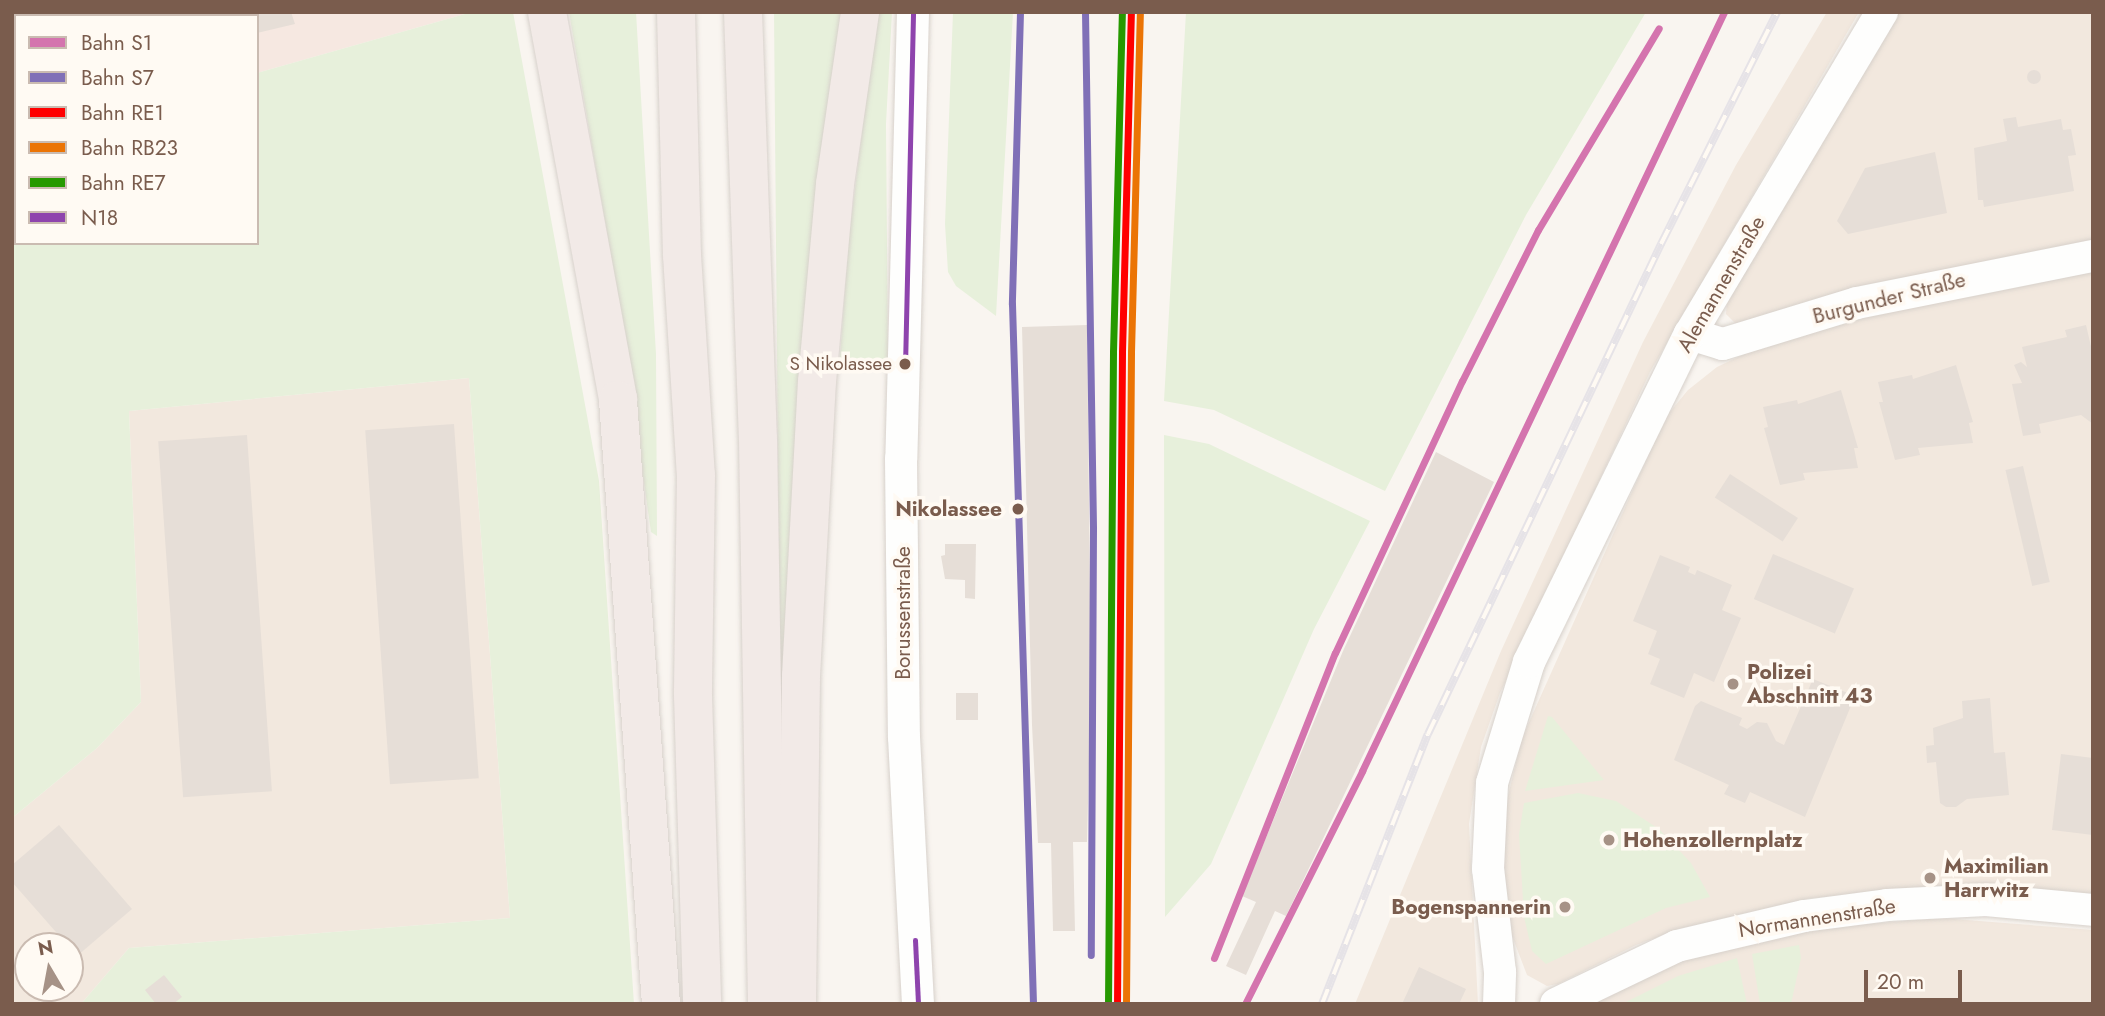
<!DOCTYPE html>
<html>
<head>
<meta charset="utf-8">
<style>
  body { margin:0 }
  #map { position:relative; width:2105px; height:1016px; overflow:hidden; background:#f9f5f0; font-family:Jost,sans-serif }
  div>[style] { position:absolute }
  .residential>* { inset:0; background:#f2e8de }
  .commercial>* { inset:0; background:#f6e8e1 }
  .green>* { inset:0; background:#e7f0db }
  .building>* { inset:0; background:#e6ded7; transform-origin:0 0 }
  .round { border-radius:50% }
  .roads { filter:drop-shadow(0 0 2px #d7d1cb) drop-shadow(0 0 2px #d7d1cb) }
  .street>* { height:32px; margin:-16px; padding:0 16px; transform-origin:16px; border-radius:16px; background:#fefefd }
  .highway>* { height:38px; margin:-19px; padding:0 19px; transform-origin:19px; border-radius:19px; background:#f2eae7 }
  .rail>* { height:8px; margin-top:-4px; transform-origin:0; background:repeating-linear-gradient(90deg,#fffaf3 0 16px,#e6e3e7 0 32px); box-sizing:border-box; border-block:2px solid #e6e3e7 }
  .bus-1>* { height:5px; margin:-2.5px; padding:0 2.5px; transform-origin:2.5px; border-radius:2.5px; background:#8e44ad }
  .rail-1>* { height:7px; margin:-3.5px; padding:0 3.5px; transform-origin:3.5px; border-radius:3.5px; background:#d474ae }
  .rail-2>* { height:7px; margin:-3.5px; padding:0 3.5px; transform-origin:3.5px; border-radius:3.5px; background:#8070b7 }
  .rail-3>* { height:7px; margin:-3.5px; padding:0 3.5px; transform-origin:3.5px; border-radius:3.5px; background:#f00 }
  .rail-4>* { height:7px; margin:-3.5px; padding:0 3.5px; transform-origin:3.5px; border-radius:3.5px; background:#eb7405 }
  .rail-5>* { height:7px; margin:-3.5px; padding:0 3.5px; transform-origin:3.5px; border-radius:3.5px; background:#269900 }
  .dots>* { width:19px; height:19px; translate:-50% -50%; box-sizing:border-box; border:4px solid #fffaf3; border-radius:50% }
  span { translate:-50% -50%; white-space:nowrap; text-align:center; line-height:1.15; -webkit-text-stroke:7px #fffaf3; paint-order:stroke }
  .bus-label { font-size:19px; color:#7a5c4d }
  .right { translate:-100% -50%; text-align:right }
  .street-label { font-size:21px; color:#7a5c4d }
  .stop-label { font-size:21px; color:#7a5c4d; font-weight:700 }
  .poi-label { font-size:21px; color:#7a5c4d; font-weight:700 }
  .left { translate:0 -50%; text-align:left }
  .frame { position:absolute; inset:0; border:14px solid #7a5c4d; pointer-events:none }
  .legend { position:absolute; left:14px; top:14px; width:245px; height:231px; box-sizing:border-box; background:#fffaf3; border:2px solid #cabbb1; margin:0; padding:9px 12px; list-style:none; font-size:21px; color:#7a5c4d }
  .legend li { display:flex; align-items:center; gap:14px; height:35px }
  .legend b { width:35px; border:2px solid #cabbb1 }
  .north { position:absolute; left:14px; top:932px; width:70px; height:70px; box-sizing:border-box; background:#fffaf3; border:2px solid #cabbb1; border-radius:50%; rotate:350deg; font-size:19px; font-weight:700; line-height:28px; text-align:center; color:#7a5c4d }
  .north::after { content:''; display:block; margin:auto; width:24px; height:32px; background:#a69286; clip-path:polygon(50% 0,100% 100%,50% 72%,0 100%) }
  .scale { position:absolute; left:1864px; top:970px; width:98px; height:32px; box-sizing:border-box; border:4px solid #7a5c4d; border-top:0; padding-left:9px; font-size:21px; line-height:24px; white-space:nowrap; color:#7a5c4d; -webkit-text-stroke:5px #fffaf3; paint-order:stroke }
</style>
</head>
<body>
<div id="map">
  <div class="residential">
    <div style="clip-path:polygon(1827px 12px,1859px 12px,1650px 372px,1500px 693px,1481px 747px,1469px 824px,1478px 1004px,1355px 1004px,1501px 651px,1643px 342px,1736px 165px)"></div>
    <div style="clip-path:polygon(1899px 12px,2093px 12px,2093px 243px,1736px 324px,1726px 314px,1727px 301px)"></div>
    <div style="clip-path:polygon(2093px 268px,2093px 895px,1969px 885px,1811px 898px,1682px 928px,1636px 945px,1558px 984px,1547px 986px,1527px 975px,1511px 933px,1503px 858px,1506px 804px,1522px 738px,1665px 418px,1688px 390px,1717px 367px,1753px 350px,1924px 301px)"></div>
    <div style="clip-path:polygon(evenodd,469px 378px,510px 918px,129px 948px,81px 1004px,12px 1004px,12px 818px,97px 748px,141px 702px,129px 411px,469px 378px,28px 946px,70px 946px,70px 988px,28px 988px,28px 946px)"></div>
    <div style="clip-path:polygon(1941px 918px,2093px 930px,2093px 1004px,1593px 1004px,1651px 973px,1698px 955px,1818px 928px)"></div>
  </div>
  <div class="commercial">
    <div style="clip-path:polygon(12px 12px,472px 12px,257px 73px,257px 16px,16px 16px,16px 114px)"></div>
  </div>
  <div class="green">
    <div style="clip-path:polygon(472px 12px,513px 12px,599px 481px,634px 1004px,81px 1004px,129px 948px,510px 918px,469px 378px,129px 411px,141px 702px,97px 748px,12px 818px,12px 112px,16px 243px,257px 243px,257px 73px)"></div>
    <div style="clip-path:polygon(569px 12px,636px 12px,656px 354px,657px 536px,651px 532px,616px 286px)"></div>
    <div style="clip-path:polygon(774px 12px,844px 12px,787px 699px,780px 701px)"></div>
    <div style="clip-path:polygon(877px 12px,892px 12px,886px 124px,888px 365px,839px 369px,849px 237px)"></div>
    <div style="clip-path:polygon(953px 12px,1013px 12px,996px 316px,956px 286px,948px 272px,945px 224px)"></div>
    <div style="clip-path:polygon(1186px 12px,1646px 12px,1526px 215px,1385px 491px,1214px 410px,1164px 401px)"></div>
    <div style="clip-path:polygon(1164px 435px,1209px 444px,1370px 521px,1314px 629px,1211px 864px,1165px 917px)"></div>
    <div style="clip-path:polygon(1548px 716px,1552px 717px,1604px 780px,1525px 791px)"></div>
    <div style="clip-path:polygon(1578px 793px,1616px 801px,1659px 829px,1691px 863px,1710px 897px,1666px 908px,1546px 964px,1532px 951px,1524px 917px,1519px 834px,1524px 803px)"></div>
    <div style="clip-path:polygon(1799px 945px,1801px 958px,1791px 1004px,1760px 1004px,1752px 954px)"></div>
    <div style="clip-path:polygon(1737px 958px,1747px 1004px,1622px 1004px,1678px 976px)"></div>
  </div>
  <div class="building">
    <div style="clip-path:polygon(176px 12px,291px 12px,295px 24px,257px 33px,257px 16px)"></div>
    <div class="round" style="left:2027px;top:70px;width:14px;height:14px"></div>
    <div style="clip-path:polygon(2016px 117px,2018px 127px,2061px 119px,2063px 130px,2071px 129px,2076px 155px,2068px 156px,2074px 191px,1984px 207px,1983px 200px,1978px 200px,1974px 148px,2007px 141px,2003px 119px)"></div>
    <div style="clip-path:polygon(1935px 152px,1947px 213px,1848px 234px,1837px 221px,1865px 168px)"></div>
    <div style="clip-path:polygon(1087px 325px,1091px 685px,1087px 842px,1073px 842px,1075px 931px,1053px 931px,1051px 843px,1038px 843px,1032px 725px,1022px 327px)"></div>
    <div style="clip-path:polygon(2086px 325px,2093px 355px,2093px 424px,2081px 415px,2039px 424px,2041px 433px,2023px 436px,2012px 384px,2022px 383px,2014px 365px,2021px 362px,2027px 367px,2022px 347px,2067px 337px,2065px 330px)"></div>
    <div style="clip-path:polygon(1956px 365px,1973px 422px,1969px 423px,1973px 443px,1918px 448px,1920px 455px,1895px 460px,1879px 402px,1883px 402px,1878px 382px,1912px 375px,1913px 379px)"></div>
    <div style="clip-path:polygon(1841px 390px,1858px 448px,1854px 448px,1858px 468px,1803px 473px,1805px 480px,1780px 485px,1764px 428px,1768px 427px,1763px 407px,1797px 400px,1798px 404px)"></div>
    <div style="left:454px;top:424px;width:355px;height:89px;rotate:86deg"></div>
    <div style="left:247px;top:435px;width:357px;height:89px;rotate:86deg"></div>
    <div style="clip-path:polygon(1436px 452px,1494px 482px,1286px 916px,1275px 911px,1246px 975px,1226px 966px,1256px 902px,1242px 896px,1343px 651px)"></div>
    <div style="left:2023px;top:466px;width:119px;height:18px;rotate:77deg"></div>
    <div style="left:1730px;top:474px;width:81px;height:28px;rotate:33deg"></div>
    <div style="clip-path:polygon(945px 544px,976px 544px,975px 599px,965px 598px,965px 580px,945px 579px,941px 556px,945px 555px)"></div>
    <div style="left:1773px;top:554px;width:88px;height:49px;rotate:23deg"></div>
    <div style="clip-path:polygon(1660px 555px,1690px 567px,1688px 572px,1695px 575px,1697px 570px,1732px 585px,1722px 610px,1741px 618px,1714px 682px,1694px 673px,1684px 698px,1650px 684px,1660px 659px,1648px 654px,1657px 631px,1633px 621px)"></div>
    <div style="clip-path:polygon(1813px 679px,1855px 696px,1805px 817px,1750px 792px,1745px 803px,1724px 794px,1729px 785px,1674px 760px,1695px 706px,1701px 701px,1742px 718px,1739px 725px,1747px 729px,1757px 722px,1767px 723px,1776px 741px,1784px 745px)"></div>
    <div style="left:978px;top:693px;width:27px;height:22px;rotate:90deg"></div>
    <div style="clip-path:polygon(1990px 698px,1994px 753px,2005px 752px,2009px 795px,1967px 799px,1956px 807px,1946px 807px,1940px 803px,1936px 762px,1927px 763px,1926px 746px,1934px 745px,1933px 728px,1963px 718px,1962px 701px)"></div>
    <div style="clip-path:polygon(2061px 754px,2093px 758px,2093px 835px,2052px 830px)"></div>
    <div style="clip-path:polygon(59px 825px,132px 909px,77px 956px,12px 882px,12px 865px)"></div>
    <div style="clip-path:polygon(1419px 967px,1466px 989px,1459px 1004px,1402px 1004px)"></div>
    <div style="clip-path:polygon(164px 975px,182px 997px,173px 1004px,156px 1004px,145px 990px)"></div>
  </div>
  <div class="roads">
    <div class="street">
      <div style="left:913px;top:12px;width:447px;rotate:91.5deg"></div>
      <div style="left:901px;top:459px;width:278px;rotate:89.4deg"></div>
      <div style="left:904px;top:737px;width:267px;rotate:87deg"></div>
      <div style="left:1690px;top:334px;width:34px;rotate:17deg"></div>
      <div style="left:1723px;top:344px;width:140px;rotate:-17deg"></div>
      <div style="left:1857px;top:303px;width:241px;rotate:-11.3deg"></div>
      <div style="left:1499px;top:1004px;width:32px;rotate:-88deg"></div>
      <div style="left:1500px;top:972px;width:104px;rotate:-96.6deg"></div>
      <div style="left:1488px;top:869px;width:86px;rotate:-87.3deg"></div>
      <div style="left:1492px;top:783px;width:127px;rotate:-73deg"></div>
      <div style="left:1529px;top:662px;width:365px;rotate:-63.9deg"></div>
      <div style="left:1690px;top:334px;width:375px;rotate:-59.2deg"></div>
      <div style="left:1556px;top:1004px;width:134px;rotate:-25.6deg"></div>
      <div style="left:1677px;top:946px;width:130px;rotate:-13.3deg"></div>
      <div style="left:1804px;top:916px;width:84px;rotate:-7.5deg"></div>
      <div style="left:1887px;top:905px;width:99px;rotate:-2.9deg"></div>
      <div style="left:1986px;top:900px;width:107px;rotate:5.3deg"></div>
    </div>
    <div class="highway">
      <div style="left:547px;top:12px;width:394px;rotate:79.6deg"></div>
      <div style="left:618px;top:400px;width:606px;rotate:85.93deg"></div>
      <div style="left:676px;top:12px;width:243px;rotate:88.6deg"></div>
      <div style="left:682px;top:255px;width:220px;rotate:86.4deg"></div>
      <div style="left:696px;top:475px;width:220px;rotate:90.8deg"></div>
      <div style="left:693px;top:695px;width:309px;rotate:88.3deg"></div>
      <div style="left:743px;top:12px;width:427px;rotate:88deg"></div>
      <div style="left:758px;top:439px;width:565px;rotate:89.09deg"></div>
      <div style="left:797px;top:1004px;width:328px;rotate:-89.3deg"></div>
      <div style="left:801px;top:676px;width:294px;rotate:-86.9deg"></div>
      <div style="left:817px;top:382px;width:199px;rotate:-84.8deg"></div>
      <div style="left:835px;top:184px;width:174px;rotate:-81.7deg"></div>
    </div>
  </div>
  <div class="rail">
    <div style="left:1322px;top:1004px;width:290px;rotate:-68.6deg"></div>
    <div style="left:1428px;top:734px;width:543px;rotate:-64.57deg"></div>
    <div style="left:1661px;top:244px;width:259px;rotate:-63.4deg"></div>
  </div>
  <div class="bus-1">
    <div style="left:905px;top:367px;width:355px;rotate:-88.7deg"></div>
    <div style="left:915px;top:940px;width:64px;rotate:87.3deg"></div>
  </div>
  <div class="rail-1">
    <div style="left:1214px;top:958px;width:328px;rotate:-68.4deg"></div>
    <div style="left:1335px;top:653px;width:300px;rotate:-65deg"></div>
    <div style="left:1462px;top:381px;width:169px;rotate:-63.3deg"></div>
    <div style="left:1538px;top:230px;width:235px;rotate:-59.1deg"></div>
    <div style="left:1245px;top:1004px;width:261px;rotate:-63.3deg"></div>
    <div style="left:1362px;top:771px;width:841px;rotate:-64.5deg"></div>
  </div>
  <div class="rail-2">
    <div style="left:1020px;top:12px;width:292px;rotate:91.6deg"></div>
    <div style="left:1012px;top:304px;width:700px;rotate:88.28deg"></div>
    <div style="left:1085px;top:12px;width:517px;rotate:89.11deg"></div>
    <div style="left:1093px;top:529px;width:426px;rotate:90.3deg"></div>
  </div>
  <div class="rail-3">
    <div style="left:1117px;top:1004px;width:652px;rotate:-89.56deg"></div>
    <div style="left:1122px;top:352px;width:340px;rotate:-88.5deg"></div>
  </div>
  <div class="rail-4">
    <div style="left:1126px;top:1004px;width:652px;rotate:-89.56deg"></div>
    <div style="left:1131px;top:352px;width:340px;rotate:-88.5deg"></div>
  </div>
  <div class="rail-5">
    <div style="left:1108px;top:1004px;width:652px;rotate:-89.56deg"></div>
    <div style="left:1113px;top:352px;width:340px;rotate:-88.5deg"></div>
  </div>
  <div class="dots">
    <div style="left:905px;top:364px;background:#7a5c4d"></div>
    <div style="left:1018px;top:509px;background:#7a5c4d"></div>
    <div style="left:1733px;top:684px;background:#a69286"></div>
    <div style="left:1609px;top:840px;background:#a69286"></div>
    <div style="left:1930px;top:878px;background:#a69286"></div>
    <div style="left:1565px;top:907px;background:#a69286"></div>
  </div>
  <div class="bus-label">
    <span class="right" style="left:892px;top:364px">S Nikolassee</span>
  </div>
  <div class="street-label">
    <span style="left:1721px;top:284px;rotate:-60deg">Alemannenstraße</span>
    <span style="left:1889px;top:298px;rotate:-14deg">Burgunder Straße</span>
    <span style="left:903px;top:613px;rotate:-90deg">Borussenstraße</span>
    <span style="left:1817px;top:918px;rotate:-9deg">Normannenstraße</span>
  </div>
  <div class="stop-label">
    <span class="right" style="left:1002px;top:509px">Nikolassee</span>
  </div>
  <div class="poi-label">
    <span class="left" style="left:1747px;top:684px">Polizei<br>Abschnitt 43</span>
    <span class="left" style="left:1623px;top:840px">Hohenzollernplatz</span>
    <span class="left" style="left:1944px;top:878px">Maximilian<br>Harrwitz</span>
    <span class="right" style="left:1551px;top:907px">Bogenspannerin</span>
  </div>
  <div class="frame"></div>
  <ul class="legend">
  <li><b style="height:9px;background:#d474ae"></b>Bahn S1</li>
  <li><b style="height:9px;background:#8070b7"></b>Bahn S7</li>
  <li><b style="height:9px;background:#f00"></b>Bahn RE1</li>
  <li><b style="height:9px;background:#eb7405"></b>Bahn RB23</li>
  <li><b style="height:9px;background:#269900"></b>Bahn RE7</li>
  <li><b style="height:9px;background:#8e44ad"></b>N18</li>
  </ul>
  <div class="north">N</div>
  <div class="scale">20 m</div>
</div>
</body>
</html>
